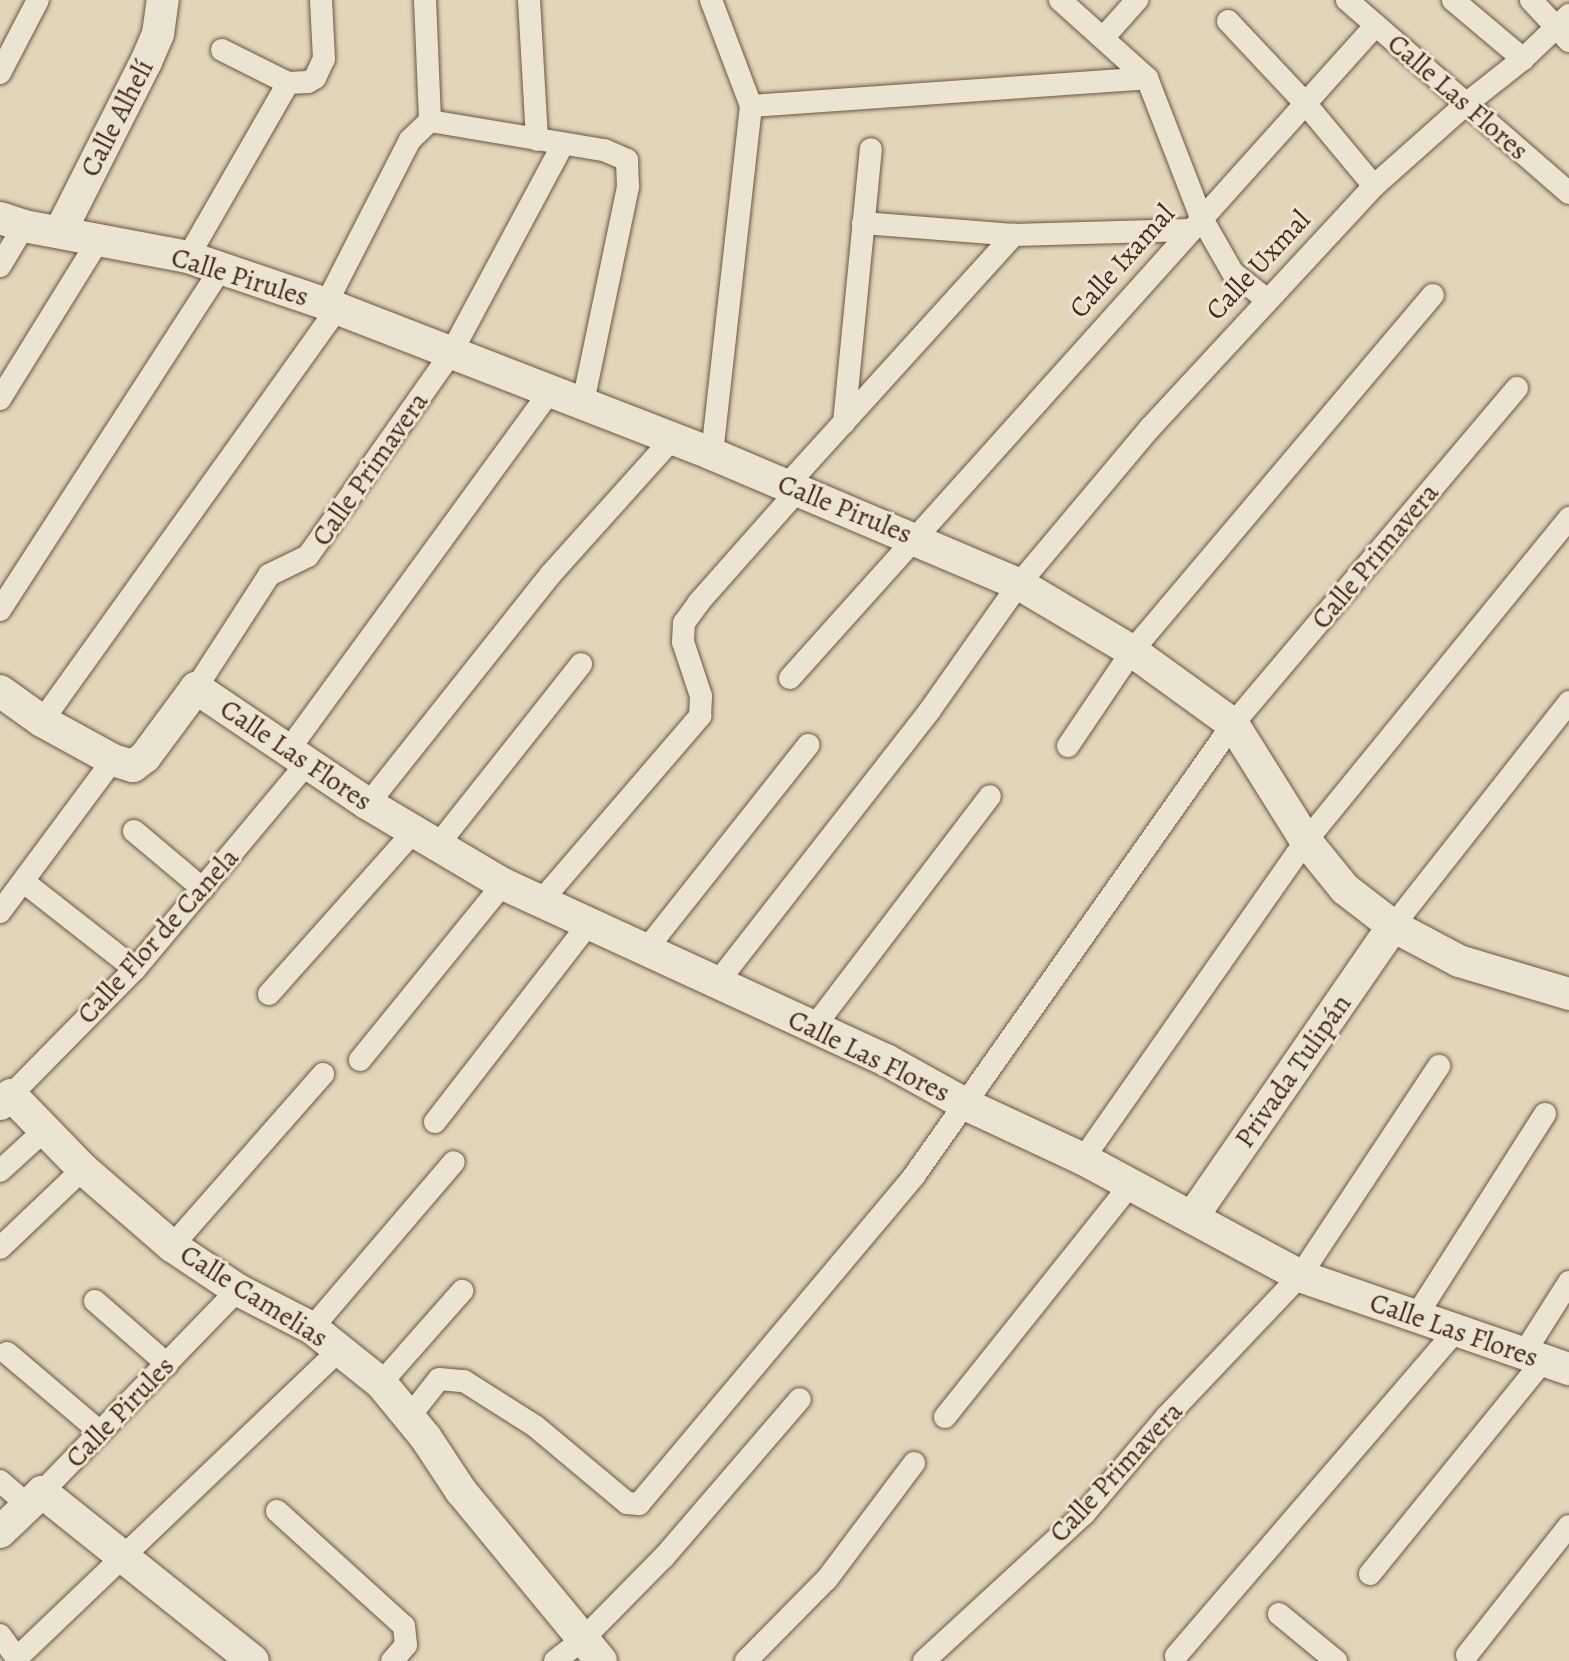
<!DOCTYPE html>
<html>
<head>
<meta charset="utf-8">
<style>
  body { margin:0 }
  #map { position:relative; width:1569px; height:1661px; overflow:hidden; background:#e2d6ba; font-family:Alegreya,serif }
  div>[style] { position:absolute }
  .roads { filter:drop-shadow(0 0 2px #6f5441) drop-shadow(0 0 2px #6f5441) }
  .street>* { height:22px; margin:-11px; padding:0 11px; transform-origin:11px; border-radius:11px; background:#ece4d2 }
  .secondary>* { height:32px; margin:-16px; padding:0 16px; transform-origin:16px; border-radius:16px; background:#ece4d2 }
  span { translate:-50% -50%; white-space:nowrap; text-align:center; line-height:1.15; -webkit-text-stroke:6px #ece4d2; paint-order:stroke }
  .street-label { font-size:28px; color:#492919 }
</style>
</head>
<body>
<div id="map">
  <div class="roads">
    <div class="street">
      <div style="left:425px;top:0;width:121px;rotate:87.6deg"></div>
      <div style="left:529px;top:0;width:140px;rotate:86.7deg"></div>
      <div style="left:711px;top:0;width:113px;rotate:69.3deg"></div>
      <div style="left:751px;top:106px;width:350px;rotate:96.4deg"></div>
      <div style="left:1060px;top:0;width:117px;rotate:41.9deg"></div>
      <div style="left:1147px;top:78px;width:149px;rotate:68.8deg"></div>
      <div style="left:1201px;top:217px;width:64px;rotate:60.3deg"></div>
      <div style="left:1233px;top:273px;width:42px;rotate:38.2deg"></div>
      <div style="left:1347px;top:0;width:294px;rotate:41deg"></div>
      <div style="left:1453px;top:0;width:92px;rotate:40.1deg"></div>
      <div style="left:1531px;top:0;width:56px;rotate:47.2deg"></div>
      <div style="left:1228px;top:21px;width:112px;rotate:46.8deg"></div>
      <div style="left:1305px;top:103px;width:108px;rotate:50.3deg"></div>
      <div style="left:1104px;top:37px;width:50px;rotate:-48.3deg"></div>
      <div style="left:222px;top:50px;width:74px;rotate:26.6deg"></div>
      <div style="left:288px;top:83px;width:20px;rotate:-3deg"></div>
      <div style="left:308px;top:82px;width:8px;rotate:-30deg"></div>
      <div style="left:315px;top:78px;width:21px;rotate:-65deg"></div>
      <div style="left:324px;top:59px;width:59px;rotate:-92.9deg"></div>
      <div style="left:0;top:73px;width:82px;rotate:-62.5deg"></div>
      <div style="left:751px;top:106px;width:397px;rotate:-4deg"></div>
      <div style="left:430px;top:121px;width:176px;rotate:9.5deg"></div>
      <div style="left:604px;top:150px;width:25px;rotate:23deg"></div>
      <div style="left:627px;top:160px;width:27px;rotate:88deg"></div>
      <div style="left:628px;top:187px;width:221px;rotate:101.8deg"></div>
      <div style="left:863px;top:223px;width:151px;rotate:4.5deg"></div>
      <div style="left:1014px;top:235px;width:176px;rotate:-1.6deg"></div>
      <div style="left:188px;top:257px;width:201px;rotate:-60.1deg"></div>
      <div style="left:0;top:266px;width:47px;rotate:-59deg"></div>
      <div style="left:326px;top:304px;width:184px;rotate:-62.9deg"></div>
      <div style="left:410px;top:140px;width:28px;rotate:-44deg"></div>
      <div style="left:0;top:399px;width:186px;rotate:-58.2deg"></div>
      <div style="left:844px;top:423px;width:275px;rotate:-84.4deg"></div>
      <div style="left:787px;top:485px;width:338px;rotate:-47.8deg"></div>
      <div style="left:0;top:610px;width:407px;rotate:-57.1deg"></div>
      <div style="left:790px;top:678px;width:877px;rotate:-48.1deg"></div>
      <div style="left:196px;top:688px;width:135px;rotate:-57.1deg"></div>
      <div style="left:269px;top:575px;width:43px;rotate:-26deg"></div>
      <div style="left:308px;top:556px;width:246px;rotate:-54.8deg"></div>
      <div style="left:450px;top:355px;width:239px;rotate:-61.8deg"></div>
      <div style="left:42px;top:721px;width:507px;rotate:-54.4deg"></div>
      <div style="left:1068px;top:746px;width:115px;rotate:-56deg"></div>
      <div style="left:1132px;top:651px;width:466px;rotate:-49.8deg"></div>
      <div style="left:290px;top:748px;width:442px;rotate:-53.9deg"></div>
      <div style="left:368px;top:804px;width:294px;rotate:-51.5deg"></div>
      <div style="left:551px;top:574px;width:181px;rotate:-48.1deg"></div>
      <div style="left:134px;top:831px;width:90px;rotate:40deg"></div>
      <div style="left:437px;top:846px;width:232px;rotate:-51.6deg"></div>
      <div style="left:24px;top:882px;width:141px;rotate:38.1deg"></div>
      <div style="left:542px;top:900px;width:243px;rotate:-49.3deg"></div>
      <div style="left:700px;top:716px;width:20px;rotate:-87deg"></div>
      <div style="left:701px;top:696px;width:57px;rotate:-108.4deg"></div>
      <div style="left:683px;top:642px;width:19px;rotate:-87deg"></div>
      <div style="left:684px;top:623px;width:26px;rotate:-54deg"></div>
      <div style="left:699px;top:602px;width:149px;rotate:-48.5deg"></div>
      <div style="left:0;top:912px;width:189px;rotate:-53.4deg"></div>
      <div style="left:1393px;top:926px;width:285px;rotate:-51.8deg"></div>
      <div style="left:645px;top:951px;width:263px;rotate:-51.6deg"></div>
      <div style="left:717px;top:983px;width:346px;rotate:-52deg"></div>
      <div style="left:930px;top:710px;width:154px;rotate:-54.8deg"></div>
      <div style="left:1019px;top:584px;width:204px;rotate:-50deg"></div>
      <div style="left:1150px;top:428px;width:330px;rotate:-47.2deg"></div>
      <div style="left:1374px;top:186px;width:123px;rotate:-41.7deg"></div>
      <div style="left:1466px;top:104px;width:73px;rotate:-38.3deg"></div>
      <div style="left:1523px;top:59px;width:64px;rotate:-43.7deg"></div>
      <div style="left:269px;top:994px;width:218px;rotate:-48.3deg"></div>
      <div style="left:814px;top:1027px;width:290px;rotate:-52.7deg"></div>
      <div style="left:360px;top:1060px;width:227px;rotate:-50.9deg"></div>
      <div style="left:11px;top:1095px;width:177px;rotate:-45.5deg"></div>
      <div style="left:135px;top:969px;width:270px;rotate:-50.1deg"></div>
      <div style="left:435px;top:1122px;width:249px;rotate:-52.2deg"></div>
      <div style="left:1083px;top:1159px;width:388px;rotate:-55deg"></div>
      <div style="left:1306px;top:841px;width:417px;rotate:-50.8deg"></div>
      <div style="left:0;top:1171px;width:62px;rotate:-42.4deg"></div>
      <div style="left:172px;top:1246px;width:229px;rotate:-48.7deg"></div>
      <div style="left:0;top:1248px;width:115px;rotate:-43.6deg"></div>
      <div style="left:95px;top:1301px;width:96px;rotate:41.2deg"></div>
      <div style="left:1415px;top:1318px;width:242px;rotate:-57.5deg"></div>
      <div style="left:312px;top:1328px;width:218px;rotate:-49.5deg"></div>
      <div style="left:7px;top:1353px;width:122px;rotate:40.3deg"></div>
      <div style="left:1524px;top:1353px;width:84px;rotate:-57.6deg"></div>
      <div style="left:381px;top:1383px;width:123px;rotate:-48.6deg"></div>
      <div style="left:409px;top:1417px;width:48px;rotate:-51.7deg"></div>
      <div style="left:439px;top:1379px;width:25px;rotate:5deg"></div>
      <div style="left:464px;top:1381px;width:84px;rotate:32.4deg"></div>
      <div style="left:535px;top:1426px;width:120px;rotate:39.9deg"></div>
      <div style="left:627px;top:1503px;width:12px;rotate:5deg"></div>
      <div style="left:639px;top:1504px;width:428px;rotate:-50deg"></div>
      <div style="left:914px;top:1176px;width:553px;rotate:-54.79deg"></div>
      <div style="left:1233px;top:724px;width:440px;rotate:-49.8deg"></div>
      <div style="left:945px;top:1417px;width:298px;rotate:-51.4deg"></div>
      <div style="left:0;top:1481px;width:37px;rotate:41deg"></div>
      <div style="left:42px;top:1492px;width:281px;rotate:-45.9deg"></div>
      <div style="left:277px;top:1511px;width:171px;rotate:42.2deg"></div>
      <div style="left:404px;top:1626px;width:19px;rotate:84deg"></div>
      <div style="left:406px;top:1645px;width:21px;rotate:131deg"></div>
      <div style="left:1370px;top:1574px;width:276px;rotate:-50.9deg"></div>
      <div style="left:1279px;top:1614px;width:74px;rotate:39.5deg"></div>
      <div style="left:0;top:1635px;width:32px;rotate:54deg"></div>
      <div style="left:1467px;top:1655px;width:164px;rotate:-51.7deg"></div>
      <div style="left:1176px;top:1656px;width:428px;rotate:-49.3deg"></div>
      <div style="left:17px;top:1658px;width:446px;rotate:-43.7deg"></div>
      <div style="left:555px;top:1661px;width:37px;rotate:-38deg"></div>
      <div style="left:584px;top:1638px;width:114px;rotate:-45.4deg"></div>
      <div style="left:664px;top:1557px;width:208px;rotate:-49.3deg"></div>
      <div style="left:746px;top:1661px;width:115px;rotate:-45.4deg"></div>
      <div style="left:827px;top:1579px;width:145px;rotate:-53.1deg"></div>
      <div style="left:924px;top:1661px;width:217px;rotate:-42.6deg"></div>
      <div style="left:1084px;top:1514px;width:128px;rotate:-49.7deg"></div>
      <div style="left:1167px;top:1416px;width:193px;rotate:-46.5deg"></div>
      <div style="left:1300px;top:1276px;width:252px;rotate:-56.5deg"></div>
    </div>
    <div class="secondary">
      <div style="left:0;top:218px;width:25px;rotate:18deg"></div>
      <div style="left:24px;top:226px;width:167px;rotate:10.7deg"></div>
      <div style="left:188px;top:257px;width:146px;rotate:18.8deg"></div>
      <div style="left:326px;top:304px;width:414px;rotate:21.2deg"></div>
      <div style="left:712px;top:454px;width:333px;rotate:23deg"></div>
      <div style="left:1019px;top:584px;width:131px;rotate:30.7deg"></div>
      <div style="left:1132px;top:651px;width:125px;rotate:35.9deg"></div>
      <div style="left:1233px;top:724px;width:138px;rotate:58deg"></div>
      <div style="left:1306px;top:841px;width:62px;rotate:50.9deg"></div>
      <div style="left:1345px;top:889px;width:61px;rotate:37.6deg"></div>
      <div style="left:1393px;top:926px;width:75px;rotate:27.9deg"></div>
      <div style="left:1459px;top:961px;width:115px;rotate:16.7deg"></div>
      <div style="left:60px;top:232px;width:191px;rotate:-63.2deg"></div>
      <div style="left:146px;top:62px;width:30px;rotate:-67deg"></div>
      <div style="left:158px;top:34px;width:34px;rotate:-82deg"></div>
      <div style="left:0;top:691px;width:52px;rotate:35.5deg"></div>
      <div style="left:42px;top:721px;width:81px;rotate:28.8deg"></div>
      <div style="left:113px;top:760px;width:21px;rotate:17deg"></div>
      <div style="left:133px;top:766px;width:15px;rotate:-37deg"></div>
      <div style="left:145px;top:757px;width:86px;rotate:-53.5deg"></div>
      <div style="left:196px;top:688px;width:207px;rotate:34deg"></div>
      <div style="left:368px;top:804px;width:157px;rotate:30.7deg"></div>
      <div style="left:503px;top:884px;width:422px;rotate:24.7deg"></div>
      <div style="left:886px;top:1060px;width:93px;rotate:29.1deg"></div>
      <div style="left:967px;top:1105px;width:128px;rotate:25deg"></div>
      <div style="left:1083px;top:1159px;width:247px;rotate:28.3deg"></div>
      <div style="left:1300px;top:1276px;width:285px;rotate:19.1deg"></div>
      <div style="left:0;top:1104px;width:14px;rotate:-39deg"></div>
      <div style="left:11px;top:1095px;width:103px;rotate:45.8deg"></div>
      <div style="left:83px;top:1169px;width:118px;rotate:40.9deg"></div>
      <div style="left:172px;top:1246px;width:79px;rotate:33.7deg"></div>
      <div style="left:238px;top:1290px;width:83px;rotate:27.2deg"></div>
      <div style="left:312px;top:1328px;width:88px;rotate:38.6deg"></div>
      <div style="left:381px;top:1383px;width:71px;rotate:50.7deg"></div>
      <div style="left:426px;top:1438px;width:64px;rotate:56.6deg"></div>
      <div style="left:461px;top:1491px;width:220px;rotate:50.5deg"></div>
      <div style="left:1193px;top:1216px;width:352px;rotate:-55.4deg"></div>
      <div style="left:0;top:1532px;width:58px;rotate:-43.6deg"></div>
      <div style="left:42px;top:1492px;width:270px;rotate:38.7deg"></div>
    </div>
  </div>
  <div class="street-label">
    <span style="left:1458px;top:97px;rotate:41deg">Calle Las Flores</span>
    <span style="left:117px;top:118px;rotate:-63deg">Calle Alhelí</span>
    <span style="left:1122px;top:261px;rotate:-48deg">Calle Ixamal</span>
    <span style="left:1258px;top:265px;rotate:-47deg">Calle Uxmal</span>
    <span style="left:240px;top:277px;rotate:17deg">Calle Pirules</span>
    <span style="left:370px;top:469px;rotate:-55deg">Calle Primavera</span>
    <span style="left:845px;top:509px;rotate:22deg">Calle Pirules</span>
    <span style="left:1375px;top:556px;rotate:-50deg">Calle Primavera</span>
    <span style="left:296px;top:755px;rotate:34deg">Calle Las Flores</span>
    <span style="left:158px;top:936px;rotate:-48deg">Calle Flor de Canela</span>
    <span style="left:869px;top:1056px;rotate:26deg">Calle Las Flores</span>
    <span style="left:1293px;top:1071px;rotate:-55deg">Privada Tulipán</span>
    <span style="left:254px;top:1296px;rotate:32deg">Calle Camelias</span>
    <span style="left:1454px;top:1330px;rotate:19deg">Calle Las Flores</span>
    <span style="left:120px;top:1412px;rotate:-46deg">Calle Pirules</span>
    <span style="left:1116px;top:1472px;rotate:-47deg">Calle Primavera</span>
  </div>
</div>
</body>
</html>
